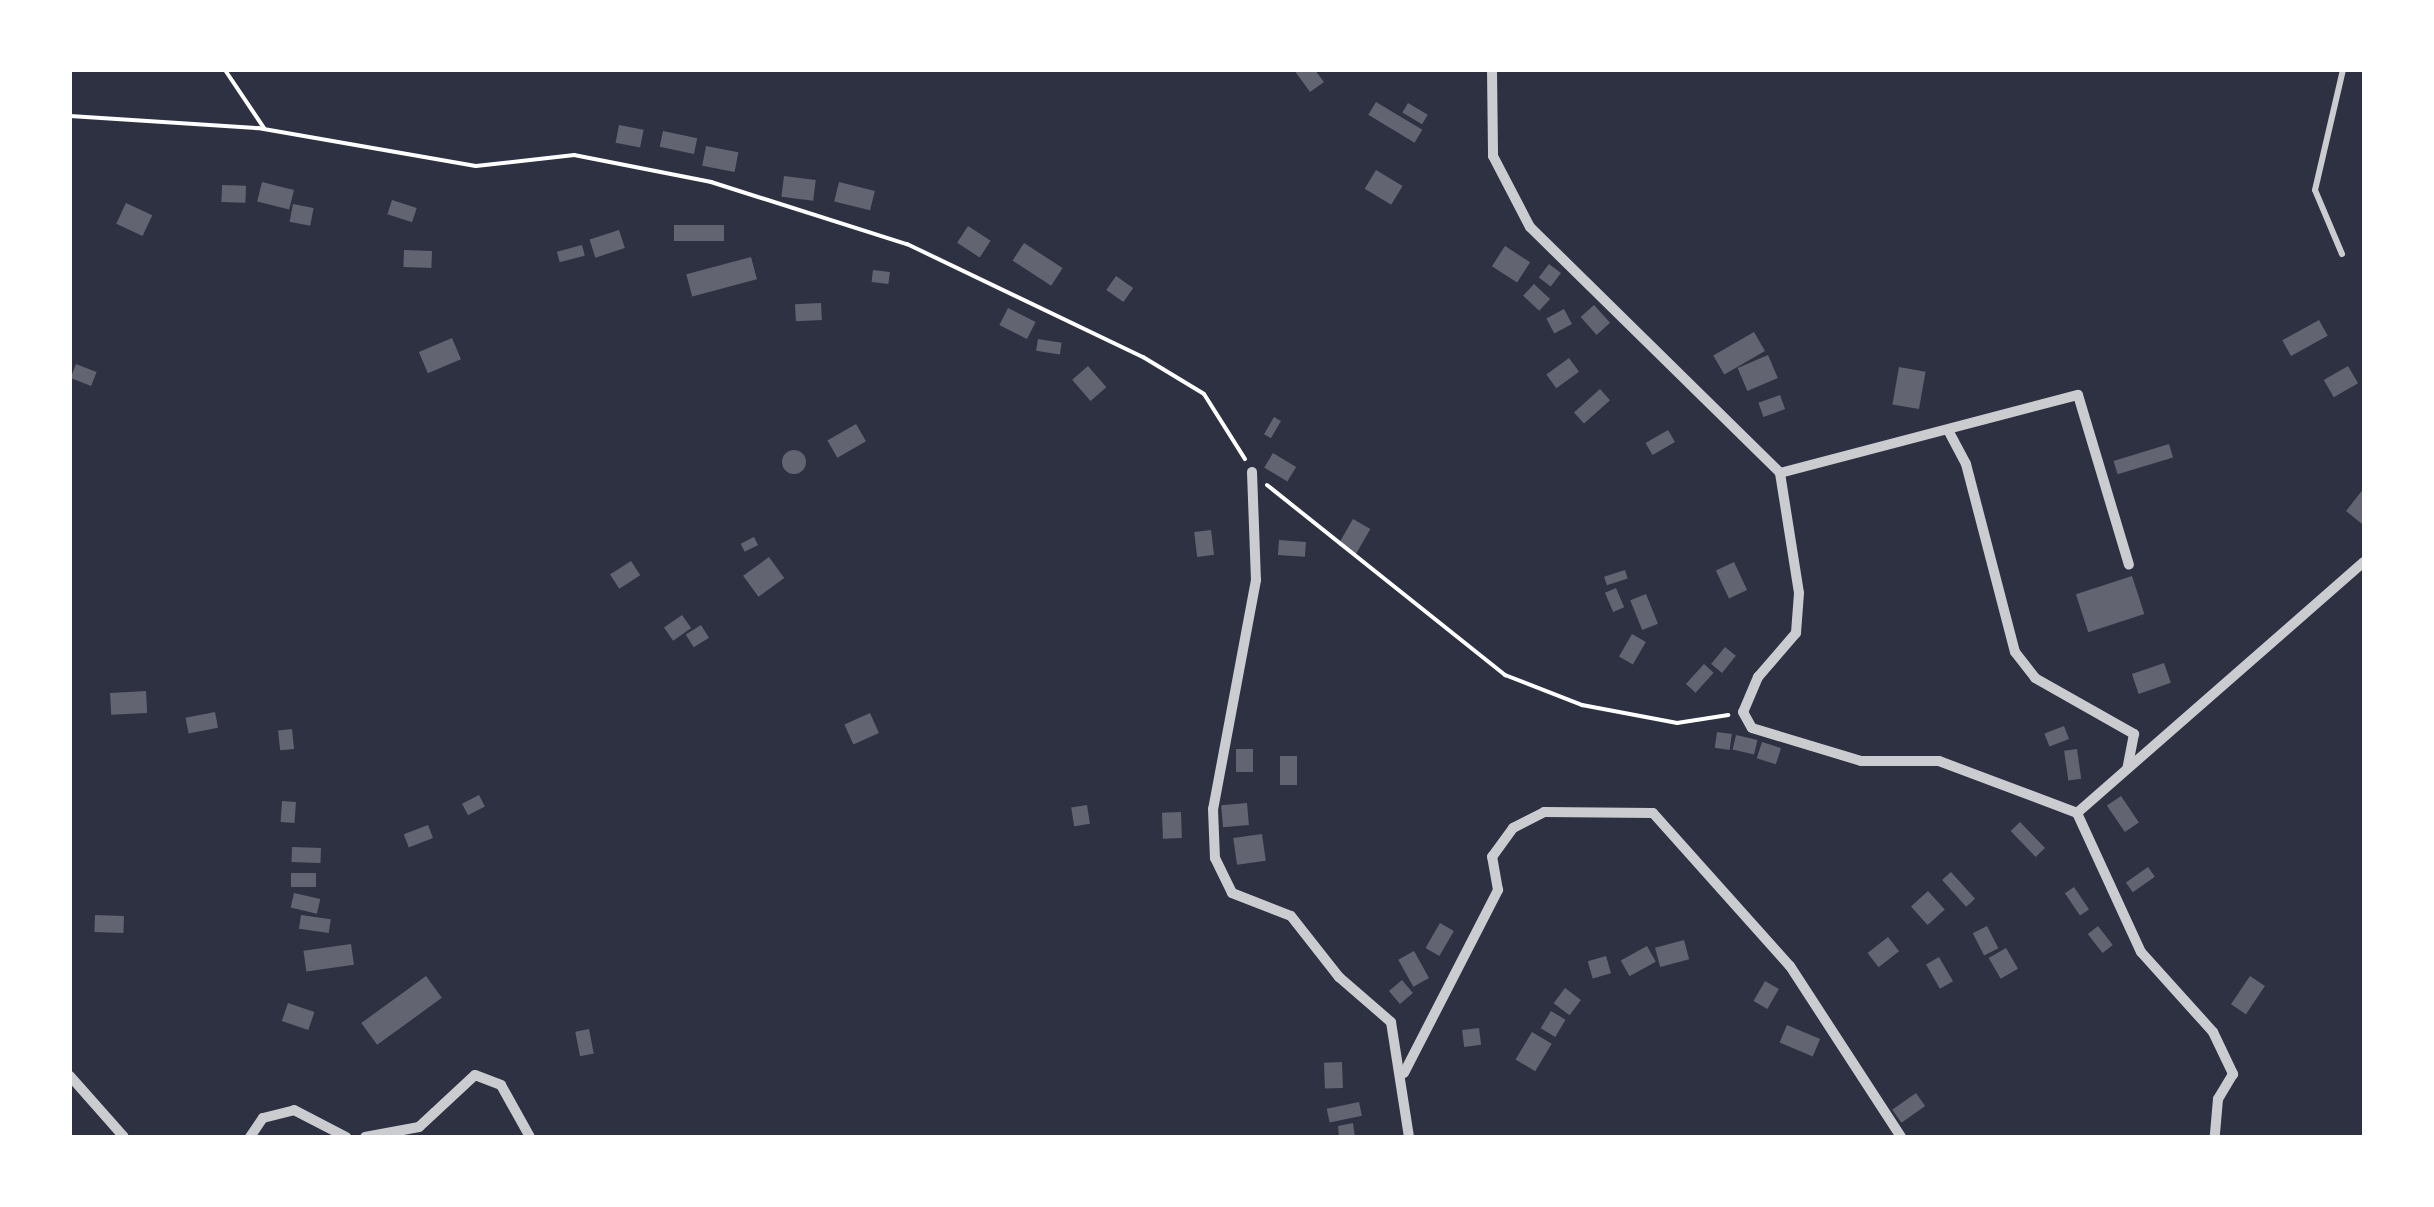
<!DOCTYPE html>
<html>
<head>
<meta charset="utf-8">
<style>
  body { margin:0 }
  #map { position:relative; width:2434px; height:1207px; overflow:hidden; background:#2d3142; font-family:Helvetica,sans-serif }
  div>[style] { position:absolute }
  .building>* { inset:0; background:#626471; transform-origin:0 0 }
  .round { border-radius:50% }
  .path>* { height:4px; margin:-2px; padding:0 2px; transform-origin:2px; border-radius:2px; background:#fff }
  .service>* { height:6px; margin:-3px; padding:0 3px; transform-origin:3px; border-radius:3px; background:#caccd0 }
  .minor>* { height:10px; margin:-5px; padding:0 5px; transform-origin:5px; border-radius:5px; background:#caccd0 }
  span { translate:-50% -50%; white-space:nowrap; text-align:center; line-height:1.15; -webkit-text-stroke:10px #fff; paint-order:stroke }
  .frame { position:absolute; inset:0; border:72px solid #fff; pointer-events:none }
</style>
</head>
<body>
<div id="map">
  <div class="building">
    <div style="clip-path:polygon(1294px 70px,1315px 70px,1324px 82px,1310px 92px)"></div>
    <div style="left:1376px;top:102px;width:54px;height:15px;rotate:31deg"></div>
    <div style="left:1408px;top:103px;width:23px;height:11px;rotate:31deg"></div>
    <div style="left:619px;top:125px;width:25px;height:18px;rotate:11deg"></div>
    <div style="left:663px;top:131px;width:35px;height:16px;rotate:12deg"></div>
    <div style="left:706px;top:146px;width:33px;height:20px;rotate:11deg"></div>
    <div style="left:1376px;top:170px;width:31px;height:22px;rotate:31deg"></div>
    <div style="left:784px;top:176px;width:32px;height:21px;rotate:7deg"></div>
    <div style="left:262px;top:182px;width:33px;height:20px;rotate:14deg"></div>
    <div style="left:839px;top:182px;width:37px;height:20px;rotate:14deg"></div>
    <div style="left:222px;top:185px;width:24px;height:17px;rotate:2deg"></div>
    <div style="left:392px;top:200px;width:26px;height:15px;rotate:18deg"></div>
    <div style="left:126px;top:203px;width:29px;height:23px;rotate:25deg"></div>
    <div style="left:293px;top:204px;width:21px;height:18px;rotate:11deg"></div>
    <div style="left:674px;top:225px;width:50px;height:16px"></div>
    <div style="left:968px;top:226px;width:27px;height:20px;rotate:33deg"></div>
    <div style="left:619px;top:230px;width:19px;height:31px;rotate:72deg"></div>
    <div style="left:1024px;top:243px;width:46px;height:21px;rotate:33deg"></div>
    <div style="left:582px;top:245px;width:11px;height:26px;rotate:75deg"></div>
    <div style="left:1505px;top:246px;width:30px;height:24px;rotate:33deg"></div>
    <div style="left:404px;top:250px;width:28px;height:17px;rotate:2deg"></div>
    <div style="left:751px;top:257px;width:23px;height:67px;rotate:75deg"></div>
    <div style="left:1549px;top:264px;width:15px;height:17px;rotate:37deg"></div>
    <div style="left:873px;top:270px;width:17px;height:12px;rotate:7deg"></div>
    <div style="left:1116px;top:276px;width:21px;height:17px;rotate:35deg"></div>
    <div style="left:1534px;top:284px;width:22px;height:16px;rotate:43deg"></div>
    <div style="left:821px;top:303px;width:17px;height:26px;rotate:87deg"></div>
    <div style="left:1594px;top:305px;width:24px;height:18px;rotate:48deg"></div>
    <div style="left:1008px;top:308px;width:31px;height:19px;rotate:27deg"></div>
    <div style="left:1564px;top:309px;width:17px;height:20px;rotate:62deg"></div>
    <div style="left:2319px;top:320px;width:18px;height:42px;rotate:61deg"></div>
    <div style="left:1754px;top:332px;width:22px;height:47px;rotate:60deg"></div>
    <div style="left:452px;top:338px;width:23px;height:36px;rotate:67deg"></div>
    <div style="left:1038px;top:339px;width:24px;height:12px;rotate:9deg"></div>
    <div style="left:1768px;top:355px;width:25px;height:33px;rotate:67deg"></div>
    <div style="left:1569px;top:358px;width:17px;height:28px;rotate:54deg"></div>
    <div style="left:76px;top:364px;width:22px;height:15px;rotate:21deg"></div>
    <div style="left:1088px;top:366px;width:28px;height:21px;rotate:49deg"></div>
    <div style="left:2348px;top:366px;width:20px;height:28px;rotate:60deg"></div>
    <div style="left:1899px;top:367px;width:27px;height:38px;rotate:10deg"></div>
    <div style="left:1600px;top:389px;width:15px;height:35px;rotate:48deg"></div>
    <div style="left:1780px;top:395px;width:15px;height:23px;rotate:70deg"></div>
    <div style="left:1274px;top:417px;width:8px;height:20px;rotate:30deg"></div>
    <div style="left:856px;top:424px;width:20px;height:33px;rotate:60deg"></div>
    <div style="left:1668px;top:430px;width:14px;height:26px;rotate:60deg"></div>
    <div style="left:2169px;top:444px;width:14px;height:58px;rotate:73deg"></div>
    <div class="round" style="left:782px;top:450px;width:24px;height:24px"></div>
    <div style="left:1273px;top:453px;width:27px;height:17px;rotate:31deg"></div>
    <div style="clip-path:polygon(2364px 488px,2364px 521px,2362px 524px,2346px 511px)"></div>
    <div style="left:1353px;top:519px;width:20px;height:30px;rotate:30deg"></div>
    <div style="left:1211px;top:530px;width:25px;height:17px;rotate:83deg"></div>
    <div style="left:754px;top:537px;width:9px;height:15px;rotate:63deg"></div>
    <div style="left:1279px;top:540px;width:27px;height:15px;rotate:4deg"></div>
    <div style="left:769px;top:557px;width:26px;height:32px;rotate:54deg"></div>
    <div style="left:631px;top:561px;width:17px;height:25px;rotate:57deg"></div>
    <div style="left:1734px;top:562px;width:31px;height:20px;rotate:65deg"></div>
    <div style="left:1625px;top:570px;width:9px;height:22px;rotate:72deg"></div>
    <div style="left:2132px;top:576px;width:40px;height:59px;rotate:72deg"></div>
    <div style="left:1616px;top:588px;width:21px;height:12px;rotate:67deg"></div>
    <div style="left:1646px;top:594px;width:32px;height:17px;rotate:68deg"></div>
    <div style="left:682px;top:615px;width:16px;height:22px;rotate:55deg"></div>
    <div style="left:701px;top:625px;width:15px;height:18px;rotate:58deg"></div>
    <div style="left:1632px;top:634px;width:16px;height:26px;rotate:30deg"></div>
    <div style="left:1725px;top:647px;width:14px;height:22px;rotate:39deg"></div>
    <div style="left:2164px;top:663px;width:21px;height:34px;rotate:71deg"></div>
    <div style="left:1704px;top:664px;width:13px;height:27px;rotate:42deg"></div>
    <div style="left:146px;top:691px;width:22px;height:36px;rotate:87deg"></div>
    <div style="left:215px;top:712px;width:16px;height:30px;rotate:79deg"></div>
    <div style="left:870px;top:713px;width:22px;height:28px;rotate:66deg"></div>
    <div style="left:2064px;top:726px;width:14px;height:21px;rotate:69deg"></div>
    <div style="left:292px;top:729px;width:20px;height:14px;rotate:84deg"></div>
    <div style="left:1717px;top:732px;width:15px;height:16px;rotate:8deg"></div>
    <div style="left:1736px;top:735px;width:22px;height:15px;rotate:13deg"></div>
    <div style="left:1762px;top:742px;width:20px;height:17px;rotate:18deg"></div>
    <div style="left:1236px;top:749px;width:17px;height:23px"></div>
    <div style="left:2077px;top:749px;width:30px;height:13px;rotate:82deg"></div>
    <div style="left:1280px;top:756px;width:17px;height:29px"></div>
    <div style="left:479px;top:795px;width:13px;height:19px;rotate:63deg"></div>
    <div style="left:2121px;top:796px;width:32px;height:17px;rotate:56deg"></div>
    <div style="left:282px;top:801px;width:14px;height:21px;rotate:4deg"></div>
    <div style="left:1247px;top:803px;width:22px;height:26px;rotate:85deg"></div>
    <div style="left:1087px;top:805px;width:19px;height:16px;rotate:81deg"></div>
    <div style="left:1181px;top:812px;width:26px;height:19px;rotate:88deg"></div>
    <div style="left:2020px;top:822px;width:36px;height:13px;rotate:46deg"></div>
    <div style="left:428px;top:825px;width:14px;height:26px;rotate:69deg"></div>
    <div style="left:1262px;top:834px;width:27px;height:29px;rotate:82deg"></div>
    <div style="left:292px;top:847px;width:29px;height:15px;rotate:2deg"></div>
    <div style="left:2148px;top:867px;width:12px;height:27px;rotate:55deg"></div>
    <div style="left:1951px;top:872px;width:36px;height:12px;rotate:48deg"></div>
    <div style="left:291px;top:873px;width:25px;height:14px"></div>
    <div style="left:2074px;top:887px;width:27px;height:11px;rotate:56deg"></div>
    <div style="left:1928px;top:891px;width:25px;height:23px;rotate:48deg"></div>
    <div style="left:294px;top:893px;width:27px;height:15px;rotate:13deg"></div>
    <div style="left:95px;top:915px;width:29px;height:17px;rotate:2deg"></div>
    <div style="left:301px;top:915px;width:30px;height:14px;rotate:8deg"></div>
    <div style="left:1440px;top:923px;width:16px;height:29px;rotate:30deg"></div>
    <div style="left:1987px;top:926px;width:25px;height:16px;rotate:63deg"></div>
    <div style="left:2098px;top:926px;width:24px;height:13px;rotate:52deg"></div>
    <div style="left:1888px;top:937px;width:18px;height:26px;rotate:52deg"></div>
    <div style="left:1684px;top:940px;width:20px;height:30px;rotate:75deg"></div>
    <div style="left:351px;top:944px;width:21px;height:48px;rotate:82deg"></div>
    <div style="left:1647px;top:946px;width:18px;height:30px;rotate:61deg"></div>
    <div style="left:2006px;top:948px;width:24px;height:20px;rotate:60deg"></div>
    <div style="left:1414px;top:951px;width:31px;height:18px;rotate:61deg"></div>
    <div style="left:1606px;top:956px;width:18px;height:19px;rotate:74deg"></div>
    <div style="left:1939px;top:957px;width:28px;height:15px;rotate:60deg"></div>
    <div style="left:426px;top:976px;width:27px;height:80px;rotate:54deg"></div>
    <div style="left:2250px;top:976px;width:18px;height:34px;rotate:34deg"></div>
    <div style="left:1402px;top:980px;width:17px;height:17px;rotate:50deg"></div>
    <div style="left:1765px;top:981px;width:16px;height:23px;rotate:30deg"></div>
    <div style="left:1565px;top:988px;width:20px;height:19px;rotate:37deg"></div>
    <div style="left:288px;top:1003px;width:28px;height:19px;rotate:19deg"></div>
    <div style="left:1551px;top:1011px;width:17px;height:20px;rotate:31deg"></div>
    <div style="left:1787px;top:1025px;width:36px;height:19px;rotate:23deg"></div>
    <div style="left:1479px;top:1028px;width:17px;height:17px;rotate:83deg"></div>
    <div style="left:589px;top:1029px;width:25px;height:14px;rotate:79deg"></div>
    <div style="left:1532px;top:1032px;width:23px;height:32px;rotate:31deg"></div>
    <div style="left:1342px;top:1062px;width:26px;height:18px;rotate:88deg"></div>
    <div style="left:1916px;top:1093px;width:16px;height:29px;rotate:55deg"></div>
    <div style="left:1359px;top:1102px;width:14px;height:33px;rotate:78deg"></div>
    <div style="clip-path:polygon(1353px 1123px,1355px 1137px,1339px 1137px,1338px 1126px)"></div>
  </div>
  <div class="path">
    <div style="left:225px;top:70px;width:70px;rotate:56.1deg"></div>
    <div style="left:70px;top:116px;width:188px;rotate:3.7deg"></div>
    <div style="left:258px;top:128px;width:221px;rotate:9.9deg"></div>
    <div style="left:476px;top:166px;width:99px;rotate:-6.4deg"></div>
    <div style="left:574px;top:155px;width:140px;rotate:11.1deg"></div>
    <div style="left:711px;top:182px;width:206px;rotate:17.6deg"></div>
    <div style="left:907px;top:244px;width:262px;rotate:25.6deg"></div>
    <div style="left:1143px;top:357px;width:71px;rotate:31.2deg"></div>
    <div style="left:1204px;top:394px;width:77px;rotate:57.8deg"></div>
    <div style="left:1267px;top:485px;width:305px;rotate:38.6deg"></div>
    <div style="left:1505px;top:675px;width:83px;rotate:21.3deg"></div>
    <div style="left:1582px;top:705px;width:97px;rotate:10.7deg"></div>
    <div style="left:1677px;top:723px;width:52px;rotate:-8.9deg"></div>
  </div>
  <div class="service">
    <div style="left:2342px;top:254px;width:69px;rotate:-112.9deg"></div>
    <div style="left:2315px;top:190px;width:123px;rotate:-76.9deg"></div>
  </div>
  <div class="minor">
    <div style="left:1492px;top:70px;width:86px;rotate:89.3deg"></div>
    <div style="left:1493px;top:156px;width:80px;rotate:62.5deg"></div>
    <div style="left:1530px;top:227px;width:351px;rotate:44.5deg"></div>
    <div style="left:1780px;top:473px;width:121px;rotate:81deg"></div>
    <div style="left:1799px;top:593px;width:40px;rotate:94.3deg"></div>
    <div style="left:1796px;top:633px;width:58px;rotate:130.8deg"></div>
    <div style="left:1758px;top:677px;width:38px;rotate:113deg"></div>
    <div style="left:1743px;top:712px;width:18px;rotate:61deg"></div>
    <div style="left:1752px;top:728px;width:114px;rotate:16.8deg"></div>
    <div style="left:1861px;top:761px;width:78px"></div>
    <div style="left:1939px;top:761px;width:147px;rotate:20.6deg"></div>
    <div style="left:2077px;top:813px;width:153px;rotate:65.3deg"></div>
    <div style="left:2141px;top:952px;width:108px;rotate:48deg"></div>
    <div style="left:2213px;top:1032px;width:47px;rotate:64.5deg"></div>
    <div style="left:2233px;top:1074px;width:29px;rotate:121deg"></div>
    <div style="left:2218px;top:1099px;width:38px;rotate:95deg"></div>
    <div style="left:1948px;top:430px;width:38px;rotate:62deg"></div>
    <div style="left:1966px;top:464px;width:194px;rotate:75.4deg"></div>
    <div style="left:2015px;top:652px;width:33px;rotate:52deg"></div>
    <div style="left:2035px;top:678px;width:114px;rotate:29.5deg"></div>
    <div style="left:2134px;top:734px;width:33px;rotate:101deg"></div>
    <div style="left:1252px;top:472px;width:108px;rotate:87.9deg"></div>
    <div style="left:1256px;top:580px;width:233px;rotate:100.6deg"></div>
    <div style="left:1213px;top:809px;width:49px;rotate:87.7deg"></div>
    <div style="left:1215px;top:858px;width:39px;rotate:64deg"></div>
    <div style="left:1232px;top:893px;width:63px;rotate:21.3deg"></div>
    <div style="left:1291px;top:916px;width:78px;rotate:51.8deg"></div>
    <div style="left:1339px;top:977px;width:69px;rotate:40.9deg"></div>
    <div style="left:1391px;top:1022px;width:116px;rotate:81.1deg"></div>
    <div style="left:1780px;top:473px;width:308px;rotate:-14.7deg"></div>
    <div style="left:2078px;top:395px;width:177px;rotate:73.3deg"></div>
    <div style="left:2077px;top:813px;width:381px;rotate:-41.2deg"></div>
    <div style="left:1404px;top:1073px;width:206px;rotate:-62.8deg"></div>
    <div style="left:1498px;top:890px;width:34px;rotate:-100deg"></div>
    <div style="left:1492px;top:857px;width:36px;rotate:-54deg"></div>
    <div style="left:1513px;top:828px;width:35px;rotate:-27deg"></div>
    <div style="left:1544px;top:812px;width:109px;rotate:0.5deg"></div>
    <div style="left:1653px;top:813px;width:205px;rotate:48.2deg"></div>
    <div style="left:1790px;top:966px;width:204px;rotate:57deg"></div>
    <div style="left:70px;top:1076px;width:81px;rotate:48.5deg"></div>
    <div style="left:250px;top:1137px;width:23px;rotate:-56deg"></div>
    <div style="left:263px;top:1118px;width:32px;rotate:-14deg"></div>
    <div style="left:294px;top:1110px;width:59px;rotate:27.4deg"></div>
    <div style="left:365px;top:1137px;width:55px;rotate:-10.5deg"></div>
    <div style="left:419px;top:1127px;width:76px;rotate:-42.9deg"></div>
    <div style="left:475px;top:1075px;width:28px;rotate:21deg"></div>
    <div style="left:501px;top:1085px;width:60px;rotate:60.9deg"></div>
  </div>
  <div class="frame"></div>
</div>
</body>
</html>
